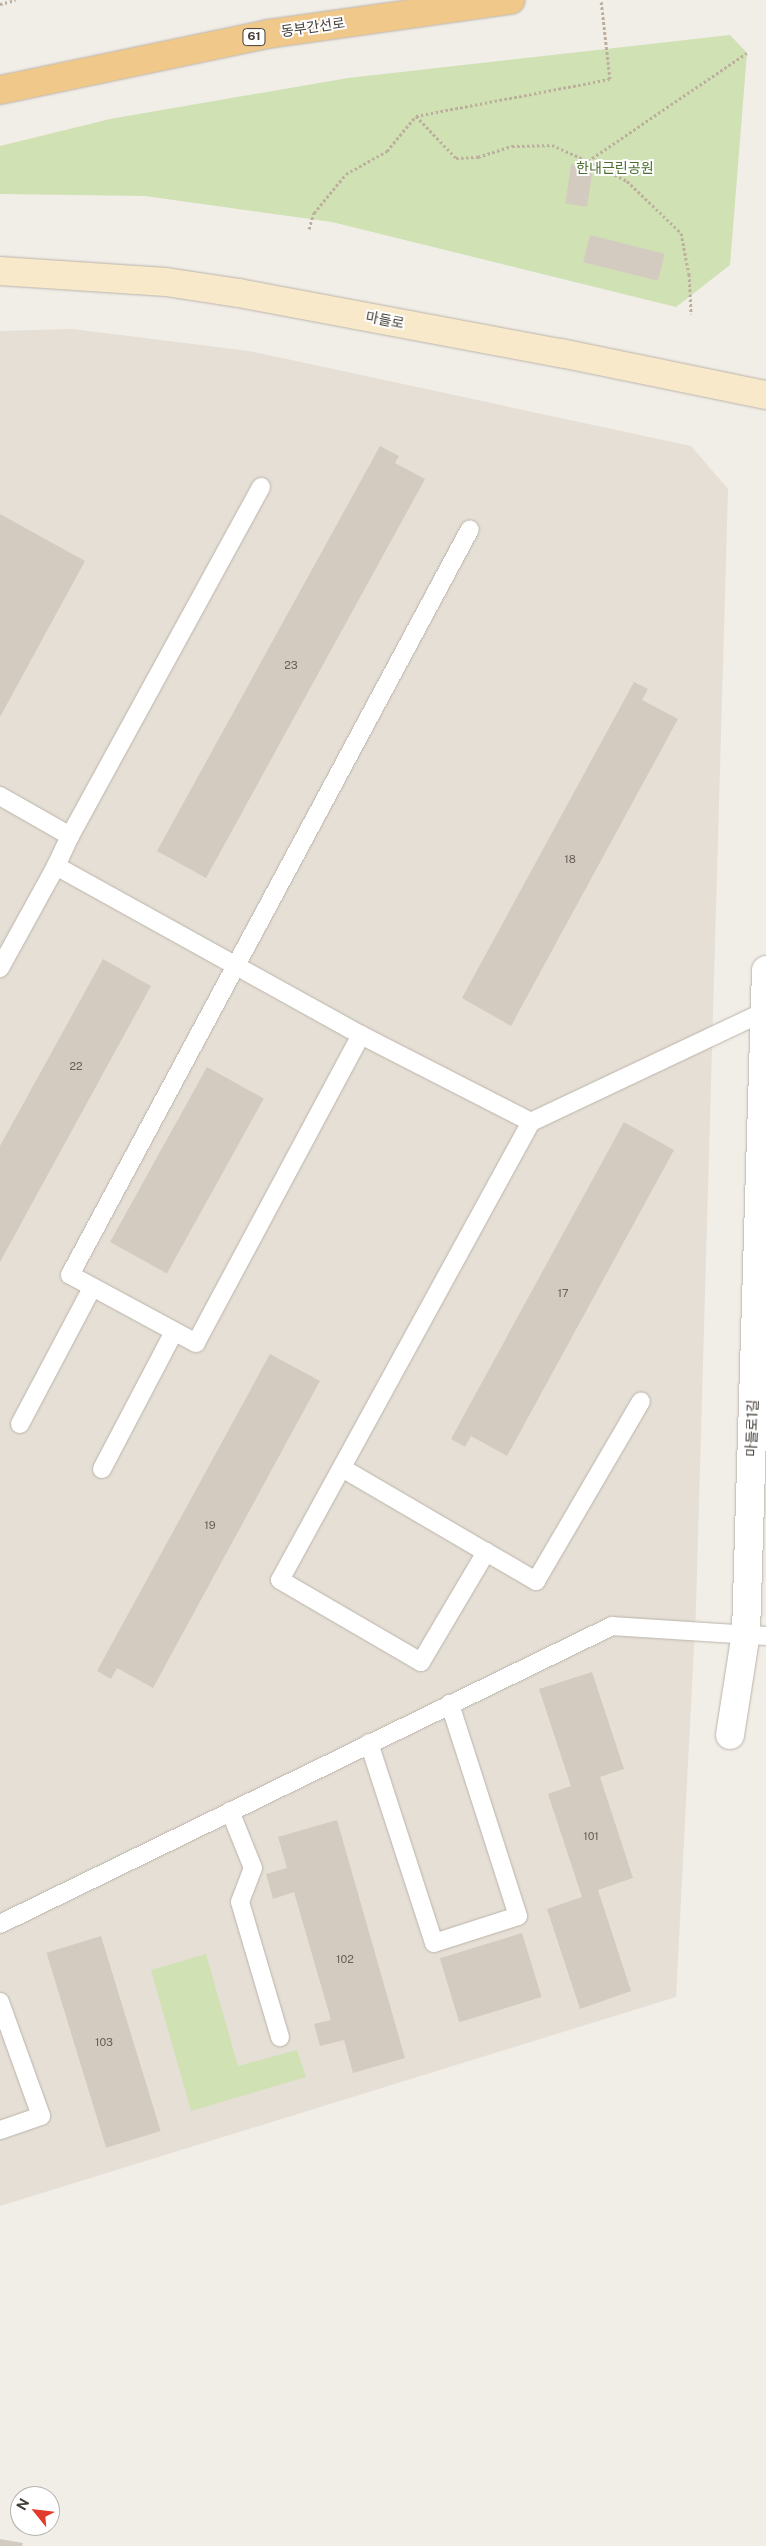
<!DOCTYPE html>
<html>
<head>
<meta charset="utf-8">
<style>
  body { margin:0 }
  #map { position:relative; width:766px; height:2546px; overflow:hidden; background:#f1ede7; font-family:"Public Sans","Noto Sans KR",sans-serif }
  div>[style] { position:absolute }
  .residential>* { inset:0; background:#e5dfd5 }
  .green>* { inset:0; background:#d0e1b4 }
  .building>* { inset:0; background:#d4cbc0; transform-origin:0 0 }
  .path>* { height:3px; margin-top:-1.5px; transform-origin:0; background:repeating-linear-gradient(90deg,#bcaf9d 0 2.5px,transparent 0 5px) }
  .roads { filter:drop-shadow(0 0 1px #bbb4aa) drop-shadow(0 0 1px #bbb4aa) }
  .service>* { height:18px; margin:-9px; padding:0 9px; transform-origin:9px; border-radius:9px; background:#fff }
  .minor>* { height:28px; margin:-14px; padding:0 14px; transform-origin:14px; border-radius:14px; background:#fff }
  .secondary>* { height:28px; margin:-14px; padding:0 14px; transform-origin:14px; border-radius:14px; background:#f8e9ca }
  .trunk>* { height:28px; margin:-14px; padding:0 14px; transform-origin:14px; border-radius:14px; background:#f0c88a }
  span { translate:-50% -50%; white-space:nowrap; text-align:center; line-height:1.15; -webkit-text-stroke:4px #fff; paint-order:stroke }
  .number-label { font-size:11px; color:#676059 }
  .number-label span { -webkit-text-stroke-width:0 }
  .shield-label span { padding:1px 4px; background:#fff; border:1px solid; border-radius:4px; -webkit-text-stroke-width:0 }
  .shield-label { font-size:12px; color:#433d37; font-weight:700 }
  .street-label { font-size:14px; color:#433d37 }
  .park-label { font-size:14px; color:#4d6e31 }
  .north { position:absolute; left:10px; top:2486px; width:50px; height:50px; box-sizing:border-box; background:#fff; border:1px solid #b4b1af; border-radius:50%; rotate:299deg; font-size:14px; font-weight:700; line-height:20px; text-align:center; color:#433d37 }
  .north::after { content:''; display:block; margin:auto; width:18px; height:22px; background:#e13b2e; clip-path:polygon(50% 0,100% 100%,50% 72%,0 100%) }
</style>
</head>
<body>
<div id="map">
  <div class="residential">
    <div style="clip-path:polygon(72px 329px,249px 351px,691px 446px,728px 489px,696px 1607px,676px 1997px,0 2206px,0 331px)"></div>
  </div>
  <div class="green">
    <div style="clip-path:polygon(730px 35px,747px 53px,730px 265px,676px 307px,332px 222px,145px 196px,0 194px,0 146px,110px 119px,348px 78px)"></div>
    <div style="clip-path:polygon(206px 1954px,238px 2066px,297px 2050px,306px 2077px,191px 2111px,151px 1970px)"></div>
  </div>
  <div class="building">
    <div style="left:571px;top:164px;width:22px;height:40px;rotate:8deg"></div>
    <div style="left:590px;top:235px;width:77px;height:28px;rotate:14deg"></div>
    <div style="clip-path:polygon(380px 446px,399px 456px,395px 463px,425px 479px,206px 878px,157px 851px)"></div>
    <div style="clip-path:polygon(0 514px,85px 561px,0 717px)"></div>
    <div style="clip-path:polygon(634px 682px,648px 689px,642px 700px,678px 719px,511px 1026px,462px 998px)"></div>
    <div style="clip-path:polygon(103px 959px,151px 986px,0 1262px,0 1146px)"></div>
    <div style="left:207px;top:1067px;width:65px;height:200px;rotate:29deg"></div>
    <div style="clip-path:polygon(624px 1122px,674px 1150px,507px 1456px,471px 1436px,465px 1447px,451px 1439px)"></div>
    <div style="clip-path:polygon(270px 1354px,320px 1381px,153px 1688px,117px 1668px,111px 1679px,97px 1671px)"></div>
    <div style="clip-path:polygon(592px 1672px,624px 1769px,600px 1777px,633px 1878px,598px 1890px,631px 1991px,580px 2009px,547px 1909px,582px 1897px,548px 1794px,571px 1786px,539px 1689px)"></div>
    <div style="clip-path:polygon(337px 1820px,405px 2058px,353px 2073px,344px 2040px,320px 2046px,314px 2024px,331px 2020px,294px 1892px,273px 1899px,266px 1874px,287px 1868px,278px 1837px)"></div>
    <div style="left:522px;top:1933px;width:67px;height:86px;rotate:73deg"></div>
    <div style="left:101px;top:1936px;width:204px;height:57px;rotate:73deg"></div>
    <div style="clip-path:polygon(0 2539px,23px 2543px,22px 2546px,0 2546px)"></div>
  </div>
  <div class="path">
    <div style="left:0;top:4px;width:16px;rotate:-14deg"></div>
    <div style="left:416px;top:116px;width:197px;rotate:-10.8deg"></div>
    <div style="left:610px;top:79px;width:80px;rotate:-96.5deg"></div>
    <div style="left:588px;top:161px;width:44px;rotate:27.1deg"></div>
    <div style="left:627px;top:181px;width:75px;rotate:43.9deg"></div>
    <div style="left:681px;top:233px;width:42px;rotate:79deg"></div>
    <div style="left:689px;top:274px;width:40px;rotate:87.1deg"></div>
    <div style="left:309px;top:229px;width:17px;rotate:-73deg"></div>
    <div style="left:314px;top:213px;width:50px;rotate:-50.6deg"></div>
    <div style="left:346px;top:174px;width:47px;rotate:-29.3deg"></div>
    <div style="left:387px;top:151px;width:45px;rotate:-50.4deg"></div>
    <div style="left:416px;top:116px;width:58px;rotate:46.4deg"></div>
    <div style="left:456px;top:158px;width:22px;rotate:-3deg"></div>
    <div style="left:478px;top:157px;width:36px;rotate:-18deg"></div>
    <div style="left:512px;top:146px;width:40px;rotate:-1.4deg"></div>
    <div style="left:552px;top:145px;width:39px;rotate:24deg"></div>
    <div style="left:588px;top:161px;width:192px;rotate:-34.2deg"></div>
  </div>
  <div class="roads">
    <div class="service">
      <div style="left:0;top:796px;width:81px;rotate:29.7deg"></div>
      <div style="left:70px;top:836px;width:33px;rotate:115deg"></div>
      <div style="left:70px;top:836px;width:398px;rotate:-61.3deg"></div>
      <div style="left:0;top:968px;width:116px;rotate:-61.2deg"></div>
      <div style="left:56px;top:866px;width:349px;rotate:29deg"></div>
      <div style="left:361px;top:1035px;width:191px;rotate:27.1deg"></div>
      <div style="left:531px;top:1122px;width:260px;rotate:-25.3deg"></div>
      <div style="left:361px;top:1035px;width:349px;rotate:118.2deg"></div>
      <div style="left:196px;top:1343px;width:143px;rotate:-151.6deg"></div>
      <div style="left:70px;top:1275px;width:846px;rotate:-61.8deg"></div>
      <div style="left:531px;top:1122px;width:522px;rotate:118.72deg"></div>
      <div style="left:280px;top:1580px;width:163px;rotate:30.2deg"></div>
      <div style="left:421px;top:1662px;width:128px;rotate:-59.4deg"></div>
      <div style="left:486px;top:1552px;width:58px;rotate:30.1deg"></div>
      <div style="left:536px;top:1581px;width:208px;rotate:-59.7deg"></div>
      <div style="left:20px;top:1424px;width:154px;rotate:-62.1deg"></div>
      <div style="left:342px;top:1468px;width:167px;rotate:30.3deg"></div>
      <div style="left:102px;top:1469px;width:155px;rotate:-62.3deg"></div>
      <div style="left:369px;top:1743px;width:210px;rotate:72deg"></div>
      <div style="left:434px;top:1943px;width:88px;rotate:-17.8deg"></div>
      <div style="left:518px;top:1916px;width:223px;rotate:-107.8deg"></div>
      <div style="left:230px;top:1811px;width:61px;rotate:68deg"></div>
      <div style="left:253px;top:1868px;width:36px;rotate:111deg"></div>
      <div style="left:240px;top:1902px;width:141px;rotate:73.5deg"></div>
      <div style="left:0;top:1924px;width:681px;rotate:-25.96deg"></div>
      <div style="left:612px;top:1626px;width:154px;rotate:3.7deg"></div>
      <div style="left:0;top:2002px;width:121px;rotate:70.2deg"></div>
      <div style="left:41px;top:2116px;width:43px;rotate:161.1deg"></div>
    </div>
    <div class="minor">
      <div style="left:730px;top:1735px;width:103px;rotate:-81.1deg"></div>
      <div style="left:746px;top:1633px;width:663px;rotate:-88.27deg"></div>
    </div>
    <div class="secondary">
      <div style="left:0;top:271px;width:166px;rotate:3.8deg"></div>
      <div style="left:166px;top:282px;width:74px;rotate:8.6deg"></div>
      <div style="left:239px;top:293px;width:328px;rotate:10.6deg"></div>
      <div style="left:561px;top:353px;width:209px;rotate:11.6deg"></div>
    </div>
    <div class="trunk">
      <div style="left:0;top:90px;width:274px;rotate:-11.8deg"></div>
      <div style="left:268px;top:34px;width:245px;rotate:-8deg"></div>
    </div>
  </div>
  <div class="number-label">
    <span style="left:291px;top:665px">23</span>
    <span style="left:570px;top:859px">18</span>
    <span style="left:76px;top:1066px">22</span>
    <span style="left:563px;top:1293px">17</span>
    <span style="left:210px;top:1525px">19</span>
    <span style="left:591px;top:1836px">101</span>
    <span style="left:345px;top:1959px">102</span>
    <span style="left:104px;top:2042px">103</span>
  </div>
  <div class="shield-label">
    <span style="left:254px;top:37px">61</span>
  </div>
  <div class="street-label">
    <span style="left:313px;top:27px;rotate:-8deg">동부간선로</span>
    <span style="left:385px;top:320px;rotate:11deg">마들로</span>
    <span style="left:752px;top:1428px;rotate:-88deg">마들로1길</span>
  </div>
  <div class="park-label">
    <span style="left:615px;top:168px">한내근린공원</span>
  </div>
  <div class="north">N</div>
</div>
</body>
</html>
